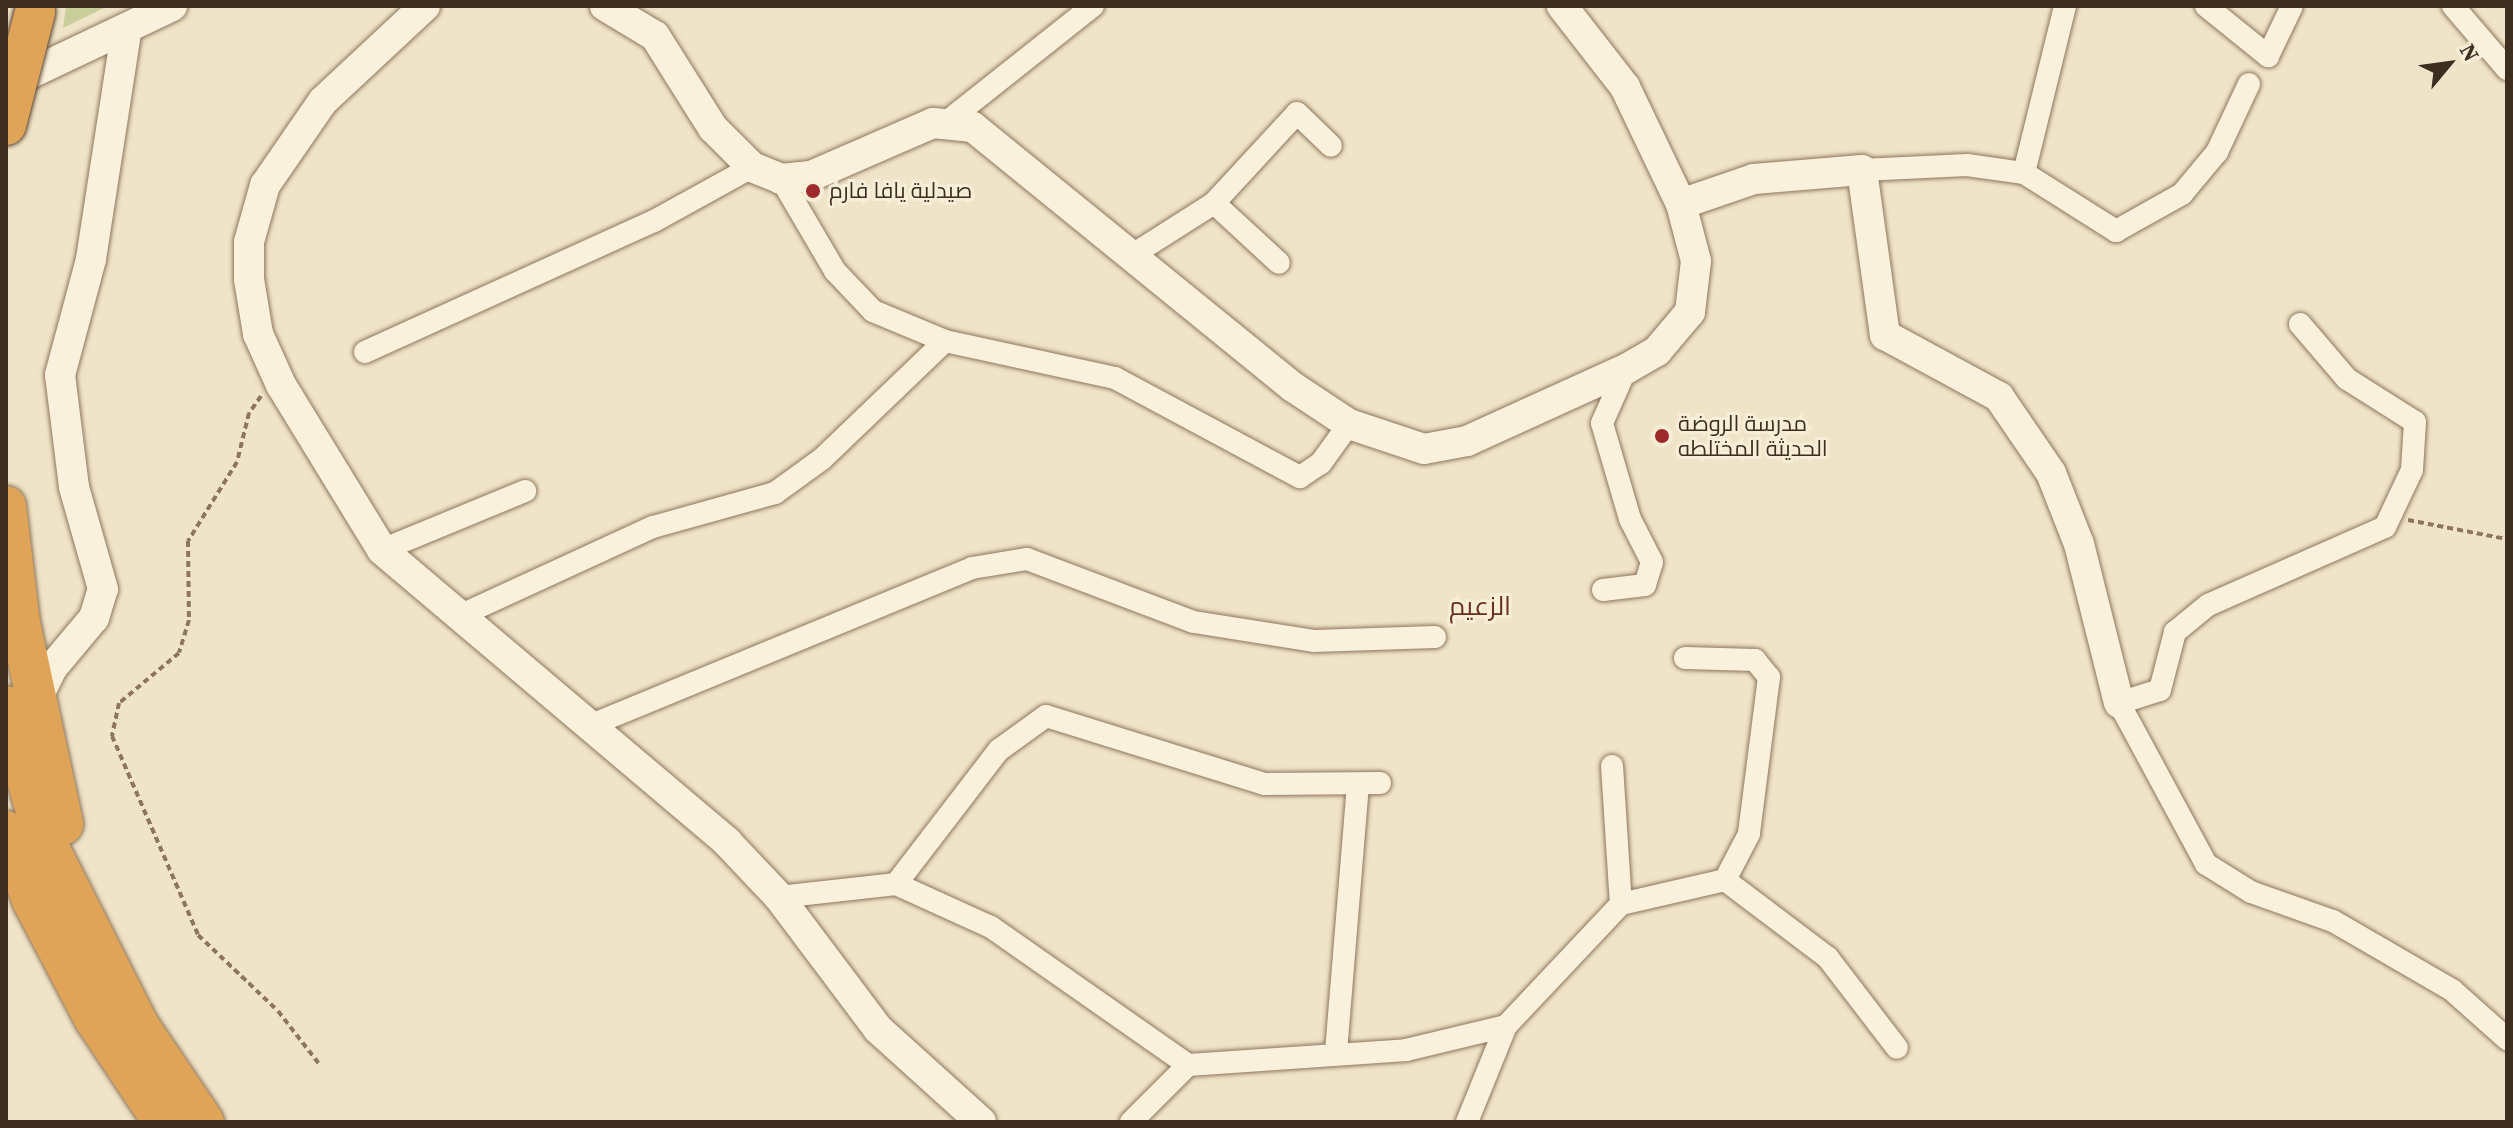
<!DOCTYPE html>
<html>
<head>
<meta charset="utf-8">
<style>
  body { margin:0 }
  #map { position:relative; width:2513px; height:1128px; overflow:hidden; background:#f0e4c8; font-family:"Source Serif 4",Cairo,serif }
  div>[style] { position:absolute }
  .green>* { inset:0; background:#c9cf9b }
  .path>* { height:4px; margin-top:-2px; transform-origin:0; background:repeating-linear-gradient(90deg,#8d765c 0 6px,transparent 0 10px) }
  .roads { filter:drop-shadow(0 0 2px #8d765c) drop-shadow(0 0 2px #8d765c) }
  .street>* { height:22px; margin:-11px; padding:0 11px; transform-origin:11px; border-radius:11px; background:#faf1dc }
  .secondary>* { height:30px; margin:-15px; padding:0 15px; transform-origin:15px; border-radius:15px; background:#faf1dc }
  .highway>* { height:40px; margin:-20px; padding:0 20px; transform-origin:20px; border-radius:20px; background:#e0a458 }
  .bridges { filter:drop-shadow(0 0 2px #5b4430) drop-shadow(0 0 2px #5b4430) }
  .highway-bridge>* { height:40px; margin:-20px; padding:0 20px; transform-origin:20px; border-radius:20px; background:#e0a458 }
  .dots>* { width:22px; height:22px; translate:-50% -50%; box-sizing:border-box; border:4px solid #f7eed8; border-radius:50% }
  span { translate:-50% -50%; white-space:nowrap; text-align:center; line-height:1.15; -webkit-text-stroke:6px #f7eed8; paint-order:stroke }
  .poi-label { font-size:22px; color:#3d2e20 }
  .left { translate:0 -50%; text-align:left }
  .quarter-label { font-size:26px; color:#6b2e1e }
  .frame { position:absolute; inset:0; border:8px solid #3d2e20; pointer-events:none }
  .north { position:absolute; left:2409px; top:24px; width:80px; height:80px; -webkit-text-stroke:6px #f7eed8; paint-order:stroke; rotate:61deg; font-size:22px; font-weight:700; line-height:32px; text-align:center; color:#3d2e20 }
  .north::after { content:''; display:block; margin:auto; width:28px; height:36px; background:#3d2e20; clip-path:polygon(50% 0,100% 100%,50% 72%,0 100%) }
</style>
</head>
<body>
<div id="map">
  <div class="green">
    <div style="clip-path:polygon(66px 6px,108px 6px,63px 28px)"></div>
  </div>
  <div class="path">
    <div style="left:261px;top:396px;width:21px;rotate:125deg"></div>
    <div style="left:249px;top:413px;width:50px;rotate:103.8deg"></div>
    <div style="left:237px;top:462px;width:93px;rotate:121.8deg"></div>
    <div style="left:188px;top:541px;width:79px;rotate:89.3deg"></div>
    <div style="left:189px;top:620px;width:34px;rotate:107deg"></div>
    <div style="left:179px;top:653px;width:78px;rotate:140.2deg"></div>
    <div style="left:119px;top:703px;width:34px;rotate:102deg"></div>
    <div style="left:112px;top:736px;width:217px;rotate:66.6deg"></div>
    <div style="left:198px;top:935px;width:110px;rotate:43.5deg"></div>
    <div style="left:278px;top:1011px;width:68px;rotate:52.1deg"></div>
    <div style="left:2408px;top:520px;width:101px;rotate:10.9deg"></div>
  </div>
  <div class="roads">
    <div class="street">
      <div style="left:2206px;top:6px;width:80px;rotate:38.9deg"></div>
      <div style="left:2268px;top:56px;width:55px;rotate:-64.4deg"></div>
      <div style="left:2453px;top:6px;width:83px;rotate:49.4deg"></div>
      <div style="left:944px;top:124px;width:190px;rotate:-38.4deg"></div>
      <div style="left:1862px;top:170px;width:105px;rotate:-2.7deg"></div>
      <div style="left:1967px;top:165px;width:58px;rotate:8deg"></div>
      <div style="left:2024px;top:173px;width:109px;rotate:32.2deg"></div>
      <div style="left:2116px;top:231px;width:76px;rotate:-29.3deg"></div>
      <div style="left:2182px;top:194px;width:55px;rotate:-50.2deg"></div>
      <div style="left:2217px;top:152px;width:75px;rotate:-64.8deg"></div>
      <div style="left:2024px;top:173px;width:172px;rotate:-76.2deg"></div>
      <div style="left:781px;top:179px;width:107px;rotate:59.6deg"></div>
      <div style="left:835px;top:271px;width:55px;rotate:46.5deg"></div>
      <div style="left:873px;top:311px;width:78px;rotate:22.6deg"></div>
      <div style="left:945px;top:341px;width:174px;rotate:12.3deg"></div>
      <div style="left:1115px;top:378px;width:210px;rotate:28.2deg"></div>
      <div style="left:1300px;top:477px;width:25px;rotate:-34deg"></div>
      <div style="left:1321px;top:463px;width:48px;rotate:-54.3deg"></div>
      <div style="left:1214px;top:203px;width:122px;rotate:-47.3deg"></div>
      <div style="left:1297px;top:113px;width:47px;rotate:44.1deg"></div>
      <div style="left:1134px;top:254px;width:95px;rotate:-32.5deg"></div>
      <div style="left:1214px;top:203px;width:88px;rotate:42.7deg"></div>
      <div style="left:2300px;top:324px;width:72px;rotate:49.5deg"></div>
      <div style="left:2347px;top:379px;width:80px;rotate:32.3deg"></div>
      <div style="left:2415px;top:422px;width:48px;rotate:93.6deg"></div>
      <div style="left:2412px;top:470px;width:63px;rotate:115.3deg"></div>
      <div style="left:2385px;top:527px;width:193px;rotate:156.2deg"></div>
      <div style="left:2208px;top:605px;width:43px;rotate:140.7deg"></div>
      <div style="left:2175px;top:632px;width:60px;rotate:104.5deg"></div>
      <div style="left:2160px;top:690px;width:43px;rotate:162.4deg"></div>
      <div style="left:2119px;top:703px;width:183px;rotate:61.6deg"></div>
      <div style="left:2206px;top:864px;width:53px;rotate:31.9deg"></div>
      <div style="left:2251px;top:892px;width:87px;rotate:19.5deg"></div>
      <div style="left:2333px;top:921px;width:138px;rotate:30.1deg"></div>
      <div style="left:2452px;top:990px;width:74px;rotate:41.7deg"></div>
      <div style="left:365px;top:352px;width:317px;rotate:-24.4deg"></div>
      <div style="left:654px;top:221px;width:112px;rotate:-28.9deg"></div>
      <div style="left:382px;top:550px;width:155px;rotate:-22.4deg"></div>
      <div style="left:1603px;top:590px;width:42px;rotate:-6.8deg"></div>
      <div style="left:1645px;top:585px;width:24px;rotate:-73deg"></div>
      <div style="left:1652px;top:562px;width:48px;rotate:-117.1deg"></div>
      <div style="left:1630px;top:519px;width:100px;rotate:-106.3deg"></div>
      <div style="left:1602px;top:423px;width:59px;rotate:-66deg"></div>
      <div style="left:457px;top:617px;width:216px;rotate:-24.7deg"></div>
      <div style="left:653px;top:527px;width:127px;rotate:-15.6deg"></div>
      <div style="left:775px;top:493px;width:58px;rotate:-35.9deg"></div>
      <div style="left:822px;top:459px;width:170px;rotate:-43.8deg"></div>
      <div style="left:1685px;top:658px;width:70px;rotate:1.6deg"></div>
      <div style="left:1755px;top:660px;width:22px;rotate:51deg"></div>
      <div style="left:1769px;top:677px;width:158px;rotate:97.3deg"></div>
      <div style="left:1749px;top:834px;width:52px;rotate:117.6deg"></div>
      <div style="left:594px;top:724px;width:409px;rotate:-22.4deg"></div>
      <div style="left:972px;top:568px;width:56px;rotate:-9.3deg"></div>
      <div style="left:1027px;top:559px;width:178px;rotate:20.7deg"></div>
      <div style="left:1194px;top:622px;width:121px;rotate:9deg"></div>
      <div style="left:1314px;top:641px;width:121px;rotate:-1.9deg"></div>
      <div style="left:1612px;top:766px;width:138px;rotate:86.3deg"></div>
      <div style="left:896px;top:884px;width:169px;rotate:-52.5deg"></div>
      <div style="left:999px;top:750px;width:58px;rotate:-35.9deg"></div>
      <div style="left:1046px;top:716px;width:228px;rotate:17.3deg"></div>
      <div style="left:1264px;top:784px;width:116px;rotate:-0.5deg"></div>
      <div style="left:779px;top:897px;width:118px;rotate:-6.3deg"></div>
      <div style="left:896px;top:884px;width:104px;rotate:24.4deg"></div>
      <div style="left:991px;top:927px;width:241px;rotate:35deg"></div>
      <div style="left:1188px;top:1065px;width:219px;rotate:-3.9deg"></div>
      <div style="left:1406px;top:1050px;width:103px;rotate:-13.5deg"></div>
      <div style="left:1506px;top:1026px;width:168px;rotate:-46.7deg"></div>
      <div style="left:1621px;top:904px;width:107px;rotate:-13deg"></div>
      <div style="left:1725px;top:880px;width:129px;rotate:37.1deg"></div>
      <div style="left:1828px;top:958px;width:113px;rotate:52.5deg"></div>
      <div style="left:1336px;top:1052px;width:268px;rotate:-85.3deg"></div>
      <div style="left:1131px;top:1122px;width:81px;rotate:-45deg"></div>
      <div style="left:1467px;top:1122px;width:104px;rotate:-67.9deg"></div>
    </div>
    <div class="secondary">
      <div style="left:425px;top:6px;width:139px;rotate:137deg"></div>
      <div style="left:323px;top:101px;width:102px;rotate:124.6deg"></div>
      <div style="left:265px;top:185px;width:59px;rotate:105.7deg"></div>
      <div style="left:249px;top:242px;width:37px;rotate:90deg"></div>
      <div style="left:249px;top:279px;width:56px;rotate:80.7deg"></div>
      <div style="left:258px;top:334px;width:56px;rotate:65.7deg"></div>
      <div style="left:281px;top:385px;width:193px;rotate:58.5deg"></div>
      <div style="left:382px;top:550px;width:452px;rotate:40.2deg"></div>
      <div style="left:727px;top:842px;width:76px;rotate:46.6deg"></div>
      <div style="left:779px;top:897px;width:165px;rotate:53.1deg"></div>
      <div style="left:878px;top:1029px;width:139px;rotate:42.1deg"></div>
      <div style="left:605px;top:6px;width:58px;rotate:31deg"></div>
      <div style="left:655px;top:36px;width:109px;rotate:57.8deg"></div>
      <div style="left:713px;top:128px;width:55px;rotate:45deg"></div>
      <div style="left:752px;top:167px;width:31px;rotate:22deg"></div>
      <div style="left:781px;top:179px;width:30px;rotate:-6deg"></div>
      <div style="left:811px;top:176px;width:133px;rotate:-23.5deg"></div>
      <div style="left:933px;top:123px;width:40px;rotate:5.7deg"></div>
      <div style="left:973px;top:127px;width:412px;rotate:39.1deg"></div>
      <div style="left:1293px;top:387px;width:67px;rotate:33.5deg"></div>
      <div style="left:1349px;top:424px;width:79px;rotate:18.4deg"></div>
      <div style="left:1424px;top:449px;width:44px;rotate:-10.5deg"></div>
      <div style="left:1467px;top:441px;width:175px;rotate:-24.4deg"></div>
      <div style="left:1626px;top:369px;width:36px;rotate:-30deg"></div>
      <div style="left:1657px;top:351px;width:51px;rotate:-49.8deg"></div>
      <div style="left:1690px;top:312px;width:51px;rotate:-83.3deg"></div>
      <div style="left:1696px;top:261px;width:59px;rotate:-104.7deg"></div>
      <div style="left:1681px;top:204px;width:130px;rotate:-115.6deg"></div>
      <div style="left:1625px;top:87px;width:103px;rotate:-127.9deg"></div>
      <div style="left:6px;top:85px;width:184px;rotate:-25.4deg"></div>
      <div style="left:1681px;top:204px;width:77px;rotate:-18.9deg"></div>
      <div style="left:1754px;top:179px;width:108px;rotate:-4.8deg"></div>
      <div style="left:1862px;top:170px;width:167px;rotate:82.1deg"></div>
      <div style="left:1885px;top:335px;width:130px;rotate:28.5deg"></div>
      <div style="left:1999px;top:397px;width:92px;rotate:55.6deg"></div>
      <div style="left:2051px;top:473px;width:76px;rotate:68.5deg"></div>
      <div style="left:2079px;top:544px;width:164px;rotate:75.9deg"></div>
      <div style="left:37px;top:699px;width:34px;rotate:-64deg"></div>
      <div style="left:52px;top:668px;width:65px;rotate:-50deg"></div>
      <div style="left:94px;top:618px;width:30px;rotate:-73deg"></div>
      <div style="left:103px;top:589px;width:106px;rotate:-105.9deg"></div>
      <div style="left:74px;top:487px;width:113px;rotate:-97.1deg"></div>
      <div style="left:60px;top:375px;width:120px;rotate:-75deg"></div>
      <div style="left:91px;top:259px;width:230px;rotate:-81.2deg"></div>
    </div>
    <div class="highway">
      <div style="left:6px;top:506px;width:118px;rotate:83.2deg"></div>
      <div style="left:20px;top:623px;width:206px;rotate:77.9deg"></div>
      <div style="left:6px;top:706px;width:135px;rotate:74.1deg"></div>
      <div style="left:43px;top:836px;width:213px;rotate:63.2deg"></div>
      <div style="left:139px;top:1026px;width:116px;rotate:55.9deg"></div>
      <div style="left:6px;top:831px;width:76px;rotate:69.2deg"></div>
      <div style="left:33px;top:902px;width:131px;rotate:62.3deg"></div>
      <div style="left:94px;top:1018px;width:125px;rotate:56.4deg"></div>
    </div>
  </div>
  <div class="bridges">
    <div class="highway-bridge">
      <div style="left:6px;top:125px;width:117px;rotate:-75.6deg"></div>
    </div>
  </div>
  <div class="dots">
    <div style="left:813px;top:191px;background:#9e2a2b"></div>
    <div style="left:1662px;top:436px;background:#9e2a2b"></div>
  </div>
  <div class="poi-label">
    <span class="left" style="left:829px;top:191px">صيدلية يافا فارم</span>
    <span class="left" style="left:1678px;top:436px">مدرسة الروضة<br>الحديثة المختلطه</span>
  </div>
  <div class="quarter-label">
    <span style="left:1480px;top:607px">الزعيم</span>
  </div>
  <div class="frame"></div>
  <div class="north">N</div>
</div>
</body>
</html>
